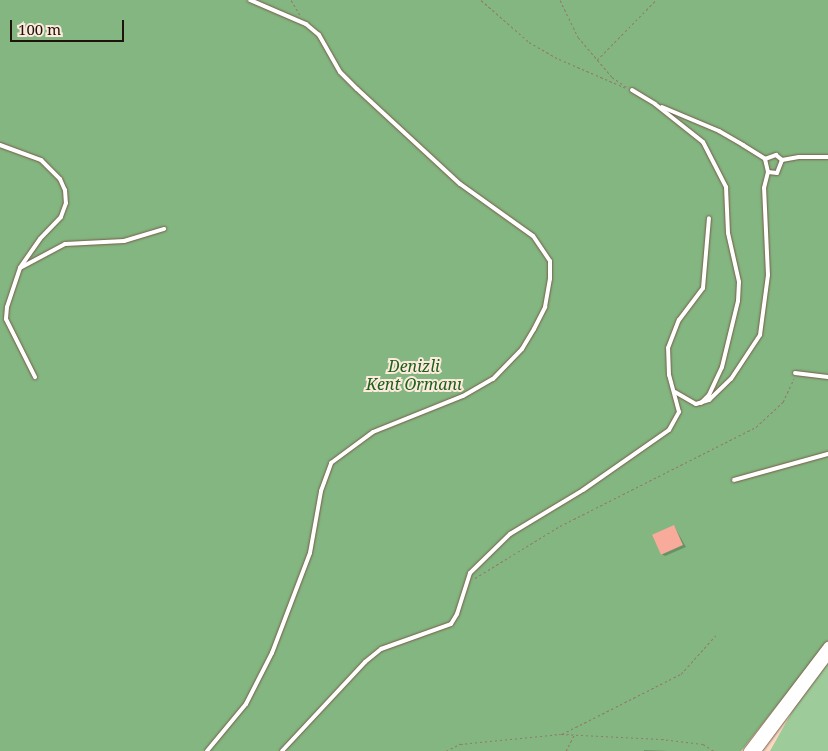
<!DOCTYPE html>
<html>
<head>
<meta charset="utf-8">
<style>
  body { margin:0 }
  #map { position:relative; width:828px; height:751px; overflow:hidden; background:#fbd9c3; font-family:"Noto Serif",serif }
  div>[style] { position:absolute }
  .green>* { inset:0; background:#9dcb99 }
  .forest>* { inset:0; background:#83b680 }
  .shadow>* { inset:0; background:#0003 }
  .building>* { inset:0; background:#f8aa9b; transform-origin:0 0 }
  .path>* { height:1px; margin-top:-0.5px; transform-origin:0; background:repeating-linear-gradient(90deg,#917a6b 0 2.5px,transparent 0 5px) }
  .roads { filter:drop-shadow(0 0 1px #785c49) drop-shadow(0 0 1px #785c49) }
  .lane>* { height:4px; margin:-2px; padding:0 2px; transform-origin:2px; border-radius:2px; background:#fff }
  .street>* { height:8px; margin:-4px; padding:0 4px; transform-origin:4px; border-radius:4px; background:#fff }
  span { translate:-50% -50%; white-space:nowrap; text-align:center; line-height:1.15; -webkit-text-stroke:4px #feeadc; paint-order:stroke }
  .park-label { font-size:16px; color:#1a611a; font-style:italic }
  .scale { position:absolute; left:10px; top:20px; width:114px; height:22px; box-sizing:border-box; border:2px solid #1f140c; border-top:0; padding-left:6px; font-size:15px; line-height:18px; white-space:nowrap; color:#1f140c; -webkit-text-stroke:4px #feeadc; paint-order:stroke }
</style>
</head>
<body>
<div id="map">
  <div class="green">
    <div style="clip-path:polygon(828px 663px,828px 751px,770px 751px,798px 701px)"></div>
  </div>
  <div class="forest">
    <div style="clip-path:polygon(0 0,828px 0,828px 641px,741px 751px,0 751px)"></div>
  </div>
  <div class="shadow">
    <div style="clip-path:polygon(674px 526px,686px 547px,665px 556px,661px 554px)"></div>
    <div style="clip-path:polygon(644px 750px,668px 751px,644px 751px)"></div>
  </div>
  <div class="building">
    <div style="left:674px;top:525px;width:22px;height:24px;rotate:66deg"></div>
  </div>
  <div class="path">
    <div style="left:291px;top:0;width:17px;rotate:59deg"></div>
    <div style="left:481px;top:0;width:64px;rotate:41.2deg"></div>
    <div style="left:529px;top:42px;width:34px;rotate:30deg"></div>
    <div style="left:559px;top:59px;width:73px;rotate:23.4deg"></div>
    <div style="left:560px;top:0;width:41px;rotate:64.1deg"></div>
    <div style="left:578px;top:37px;width:52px;rotate:49.6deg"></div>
    <div style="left:612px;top:77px;width:18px;rotate:34deg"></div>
    <div style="left:597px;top:60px;width:84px;rotate:-45.5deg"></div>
    <div style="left:475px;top:578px;width:100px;rotate:-31.5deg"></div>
    <div style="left:560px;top:526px;width:220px;rotate:-26.8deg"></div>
    <div style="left:756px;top:427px;width:37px;rotate:-43deg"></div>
    <div style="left:783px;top:402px;width:26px;rotate:-65deg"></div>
    <div style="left:562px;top:734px;width:133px;rotate:-26.8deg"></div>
    <div style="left:681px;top:674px;width:52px;rotate:-48.1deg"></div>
    <div style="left:446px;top:751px;width:16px;rotate:-27deg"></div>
    <div style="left:460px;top:744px;width:101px;rotate:-5.7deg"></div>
    <div style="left:561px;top:734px;width:100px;rotate:2.9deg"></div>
    <div style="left:661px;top:739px;width:42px;rotate:6.8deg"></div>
    <div style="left:703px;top:744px;width:13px;rotate:32deg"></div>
    <div style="left:566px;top:751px;width:18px;rotate:-63deg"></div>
  </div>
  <div class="roads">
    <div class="lane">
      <div style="left:632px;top:90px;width:27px;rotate:31deg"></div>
      <div style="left:655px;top:104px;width:61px;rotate:38.4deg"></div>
      <div style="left:703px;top:142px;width:51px;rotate:62.9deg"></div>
      <div style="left:726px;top:187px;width:46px;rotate:87.5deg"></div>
      <div style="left:728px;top:233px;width:50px;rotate:77.3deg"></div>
      <div style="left:739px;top:282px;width:19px;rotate:93deg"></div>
      <div style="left:738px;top:301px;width:68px;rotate:103.6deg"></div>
      <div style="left:722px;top:367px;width:31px;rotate:115deg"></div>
      <div style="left:709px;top:395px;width:11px;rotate:135deg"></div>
      <div style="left:662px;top:107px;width:62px;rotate:22.8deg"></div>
      <div style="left:719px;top:131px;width:28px;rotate:30deg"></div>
      <div style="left:743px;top:145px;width:26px;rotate:32deg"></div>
      <div style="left:765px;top:159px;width:13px;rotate:77deg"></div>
      <div style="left:0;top:145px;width:44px;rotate:20.1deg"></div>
      <div style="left:41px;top:160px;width:27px;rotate:45deg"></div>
      <div style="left:60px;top:179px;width:12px;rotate:66deg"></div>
      <div style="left:65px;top:190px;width:13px;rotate:86deg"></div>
      <div style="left:66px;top:203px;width:15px;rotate:110deg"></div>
      <div style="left:61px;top:217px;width:30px;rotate:134deg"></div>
      <div style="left:40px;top:239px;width:35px;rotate:125deg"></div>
      <div style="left:20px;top:268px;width:41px;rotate:108.4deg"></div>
      <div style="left:7px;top:307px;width:12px;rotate:95deg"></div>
      <div style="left:6px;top:319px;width:65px;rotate:63.4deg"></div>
      <div style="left:765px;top:159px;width:12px;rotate:-20deg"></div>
      <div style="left:776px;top:155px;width:8px;rotate:40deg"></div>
      <div style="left:782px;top:160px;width:17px;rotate:-10deg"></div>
      <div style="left:799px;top:157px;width:29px"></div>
      <div style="left:20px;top:268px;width:51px;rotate:-28.1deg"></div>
      <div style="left:65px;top:244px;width:59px;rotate:-2.9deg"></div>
      <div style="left:124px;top:241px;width:42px;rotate:-16.7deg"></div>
      <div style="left:795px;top:373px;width:33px;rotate:7deg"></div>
      <div style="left:675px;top:392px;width:24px;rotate:30deg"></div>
      <div style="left:696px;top:404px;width:14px;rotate:-17deg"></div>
      <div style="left:709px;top:400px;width:30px;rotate:-44deg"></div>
      <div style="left:731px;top:379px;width:53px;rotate:-56.6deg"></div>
      <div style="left:760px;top:335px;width:61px;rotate:-82.4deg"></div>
      <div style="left:768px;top:275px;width:87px;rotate:-92.6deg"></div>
      <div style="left:764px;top:188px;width:16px;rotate:-76deg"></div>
      <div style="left:768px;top:172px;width:9px;rotate:6deg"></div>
      <div style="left:777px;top:173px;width:14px;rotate:-69deg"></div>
      <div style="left:734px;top:480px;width:98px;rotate:-15.5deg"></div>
      <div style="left:207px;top:751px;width:61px;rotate:-50.3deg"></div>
      <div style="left:246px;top:704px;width:57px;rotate:-63deg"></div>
      <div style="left:272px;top:653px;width:107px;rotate:-69.2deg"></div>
      <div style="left:310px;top:553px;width:63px;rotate:-79.9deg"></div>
      <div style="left:321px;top:491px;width:30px;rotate:-70deg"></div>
      <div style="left:331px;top:463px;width:52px;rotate:-36.4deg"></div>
      <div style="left:373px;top:432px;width:97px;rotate:-21.8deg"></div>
      <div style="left:463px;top:396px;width:34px;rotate:-30deg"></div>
      <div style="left:493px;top:379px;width:42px;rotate:-46deg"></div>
      <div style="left:522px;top:349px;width:23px;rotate:-59deg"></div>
      <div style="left:534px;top:329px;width:25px;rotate:-63deg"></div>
      <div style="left:545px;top:307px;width:28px;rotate:-80deg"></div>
      <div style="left:550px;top:279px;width:18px;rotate:-90deg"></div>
      <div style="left:550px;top:261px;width:30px;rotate:-124deg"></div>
      <div style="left:533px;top:236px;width:90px;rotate:-144.5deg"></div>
      <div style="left:460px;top:184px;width:140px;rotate:-137.3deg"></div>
      <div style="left:357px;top:89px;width:24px;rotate:-135deg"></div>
      <div style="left:340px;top:72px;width:43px;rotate:-119.6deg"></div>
      <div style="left:319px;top:35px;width:17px;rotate:-140deg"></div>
      <div style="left:306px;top:24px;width:61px;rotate:-156.8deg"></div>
      <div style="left:282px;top:751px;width:122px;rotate:-47deg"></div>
      <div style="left:365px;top:662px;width:21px;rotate:-39deg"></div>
      <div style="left:381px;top:649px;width:74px;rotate:-19.7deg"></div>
      <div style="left:451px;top:624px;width:12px;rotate:-59deg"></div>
      <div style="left:457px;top:614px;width:43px;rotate:-72.4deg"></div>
      <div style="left:470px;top:573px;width:56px;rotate:-44.3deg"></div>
      <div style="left:510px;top:534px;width:85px;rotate:-31.1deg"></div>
      <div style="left:583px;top:490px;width:105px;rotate:-34.9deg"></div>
      <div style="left:669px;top:430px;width:21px;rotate:-61deg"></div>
      <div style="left:679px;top:412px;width:38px;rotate:-105deg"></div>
      <div style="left:669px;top:375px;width:27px;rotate:-92deg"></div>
      <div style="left:668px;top:348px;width:30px;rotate:-69deg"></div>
      <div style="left:679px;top:320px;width:40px;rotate:-53deg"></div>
      <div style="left:703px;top:288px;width:70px;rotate:-85.1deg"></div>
    </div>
    <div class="street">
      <div style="left:748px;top:751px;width:132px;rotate:-52.7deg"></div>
      <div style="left:757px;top:751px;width:119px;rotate:-53.2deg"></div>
    </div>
  </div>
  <div class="park-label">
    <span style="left:414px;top:375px">Denizli<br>Kent Ormanı</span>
  </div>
  <div class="scale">100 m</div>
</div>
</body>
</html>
